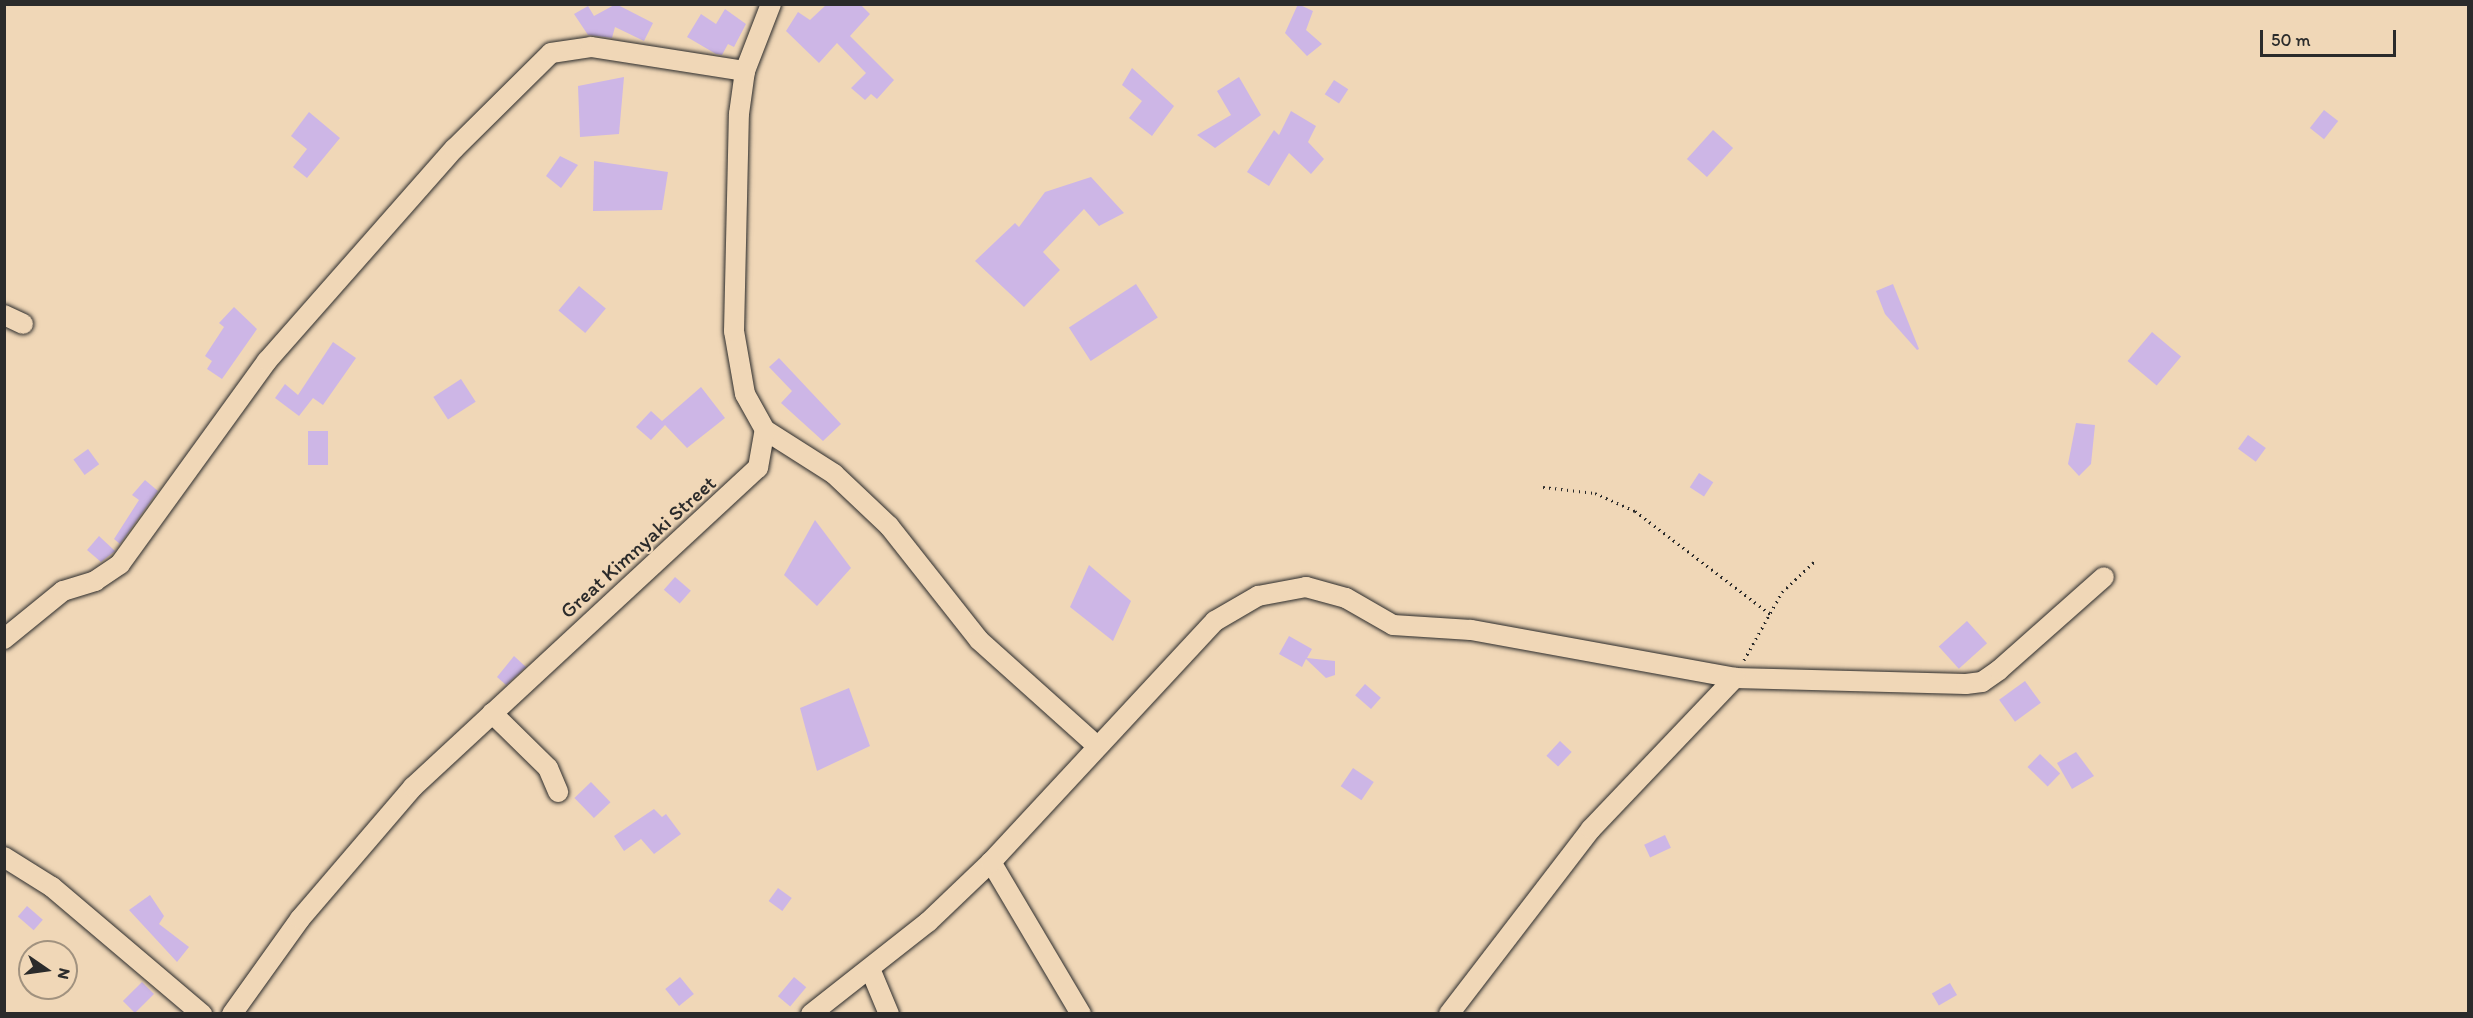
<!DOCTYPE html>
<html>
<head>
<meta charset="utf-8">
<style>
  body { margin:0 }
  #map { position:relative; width:2473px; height:1018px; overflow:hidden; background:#f0d7b7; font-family:Itim,sans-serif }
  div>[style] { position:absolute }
  .building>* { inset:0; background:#cdb6e6; transform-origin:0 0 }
  .path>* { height:3px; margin-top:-1.5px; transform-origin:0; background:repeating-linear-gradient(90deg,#2b2b2b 0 1.5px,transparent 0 6px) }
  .roads { filter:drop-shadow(0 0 2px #2b2b2b) drop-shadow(0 0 2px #2b2b2b) }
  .minor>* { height:20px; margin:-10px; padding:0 10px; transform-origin:10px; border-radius:10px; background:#f0d7b7 }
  span { translate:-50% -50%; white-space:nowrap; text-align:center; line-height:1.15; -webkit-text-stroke:4.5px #f0d7b7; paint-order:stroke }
  .street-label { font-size:21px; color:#2b2b2b }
  .frame { position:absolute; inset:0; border:6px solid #2b2b2b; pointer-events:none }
  .north { position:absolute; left:18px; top:940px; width:60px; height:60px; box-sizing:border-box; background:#f0d7b7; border:2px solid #a1927f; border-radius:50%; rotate:103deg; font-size:16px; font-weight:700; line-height:24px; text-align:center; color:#2b2b2b }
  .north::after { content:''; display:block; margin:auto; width:21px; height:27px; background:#2b2b2b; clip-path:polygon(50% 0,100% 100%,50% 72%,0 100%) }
  .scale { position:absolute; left:2260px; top:30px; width:136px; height:27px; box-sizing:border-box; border:3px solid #2b2b2b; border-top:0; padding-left:8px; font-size:18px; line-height:21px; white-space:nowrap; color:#2b2b2b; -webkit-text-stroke:4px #f0d7b7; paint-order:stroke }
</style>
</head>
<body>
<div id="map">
  <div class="building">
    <div style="clip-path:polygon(616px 4px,653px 23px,644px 41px,615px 27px,612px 38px,588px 35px,574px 14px,588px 6px,594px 16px)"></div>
    <div style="clip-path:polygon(827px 4px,860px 4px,870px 14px,850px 36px,894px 80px,877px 99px,871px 94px,865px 100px,851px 88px,866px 73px,837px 43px,819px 63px,786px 31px,798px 12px,810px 20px)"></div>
    <div style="clip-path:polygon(1298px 4px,1313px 11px,1306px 30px,1322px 44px,1307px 56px,1285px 33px)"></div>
    <div style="clip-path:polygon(725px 9px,746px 24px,734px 47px,728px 44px,722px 55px,716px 54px,687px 37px,701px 14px,716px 24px)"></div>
    <div style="clip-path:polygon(1132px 68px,1174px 106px,1152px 136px,1129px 118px,1142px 101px,1122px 85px)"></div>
    <div style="clip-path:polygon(624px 77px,619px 134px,580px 137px,578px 86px)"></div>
    <div style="clip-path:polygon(1239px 77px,1261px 115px,1215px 148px,1197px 135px,1231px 115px,1217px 91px)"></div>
    <div style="left:1334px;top:80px;width:17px;height:17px;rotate:33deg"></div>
    <div style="left:2324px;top:110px;width:18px;height:23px;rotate:38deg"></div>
    <div style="clip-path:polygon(1291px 111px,1316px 126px,1308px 142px,1324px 159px,1311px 174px,1289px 153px,1269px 186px,1247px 172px,1274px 130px,1279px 135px)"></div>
    <div style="clip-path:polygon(309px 112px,340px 138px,307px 178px,293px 167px,307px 149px,291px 136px)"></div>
    <div style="left:1713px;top:130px;width:27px;height:39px;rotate:42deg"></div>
    <div style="clip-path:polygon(560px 156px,578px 165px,561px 188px,546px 176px)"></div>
    <div style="clip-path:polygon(594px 161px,668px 172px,662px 210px,593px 211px)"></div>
    <div style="clip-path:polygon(1091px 177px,1124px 213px,1099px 226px,1084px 209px,1043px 252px,1060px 270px,1024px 307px,975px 261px,1015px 223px,1019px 227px,1045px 192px)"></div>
    <div style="left:1136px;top:284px;width:40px;height:80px;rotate:57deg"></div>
    <div style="clip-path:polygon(1893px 284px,1919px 349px,1917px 350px,1885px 314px,1876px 291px)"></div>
    <div style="left:579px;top:286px;width:35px;height:32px;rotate:40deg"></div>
    <div style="clip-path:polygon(234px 307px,257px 329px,222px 379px,207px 369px,212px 361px,205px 356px,224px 327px,219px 323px)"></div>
    <div style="left:2152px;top:332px;width:38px;height:38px;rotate:40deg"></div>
    <div style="clip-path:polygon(333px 342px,356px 358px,323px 405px,313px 398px,299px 416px,275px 398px,285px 384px,298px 395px)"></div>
    <div style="clip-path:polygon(779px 358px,841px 424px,823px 441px,781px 403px,792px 391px,769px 367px)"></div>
    <div style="left:461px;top:379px;width:27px;height:33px;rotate:57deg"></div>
    <div style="clip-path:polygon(701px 387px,725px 418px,687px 448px,665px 425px,651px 440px,636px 427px,651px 411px,662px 421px)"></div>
    <div style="clip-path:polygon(2076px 423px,2095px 425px,2091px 464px,2079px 476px,2068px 464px)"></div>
    <div style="left:308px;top:431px;width:20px;height:34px"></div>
    <div style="left:2248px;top:435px;width:22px;height:17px;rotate:36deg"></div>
    <div style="left:88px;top:449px;width:19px;height:18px;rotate:54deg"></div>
    <div style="left:1699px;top:473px;width:17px;height:17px;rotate:33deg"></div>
    <div style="clip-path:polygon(145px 480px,158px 491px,120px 544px,114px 539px,139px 500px,132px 495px)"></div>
    <div style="clip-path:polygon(815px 520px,851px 568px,817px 606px,784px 575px)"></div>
    <div style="clip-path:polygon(99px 536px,115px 551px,101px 562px,87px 550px)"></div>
    <div style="clip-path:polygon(1089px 565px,1131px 601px,1113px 641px,1070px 607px)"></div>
    <div style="left:675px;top:577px;width:21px;height:17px;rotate:41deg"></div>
    <div style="left:1967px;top:621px;width:30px;height:38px;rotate:48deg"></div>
    <div style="clip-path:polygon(1289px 636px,1312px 649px,1307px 658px,1335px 661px,1335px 675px,1326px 678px,1306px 659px,1302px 667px,1279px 654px)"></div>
    <div style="clip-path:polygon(514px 656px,526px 667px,506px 685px,497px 677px)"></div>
    <div style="left:2025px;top:681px;width:27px;height:32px;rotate:54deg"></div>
    <div style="left:1365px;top:684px;width:21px;height:15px;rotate:41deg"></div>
    <div style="clip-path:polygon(849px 688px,870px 746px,817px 771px,800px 708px)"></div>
    <div style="left:1560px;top:741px;width:16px;height:20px;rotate:43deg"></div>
    <div style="clip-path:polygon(2076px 752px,2094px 776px,2072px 789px,2057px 763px)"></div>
    <div style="left:2040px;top:754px;width:28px;height:18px;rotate:44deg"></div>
    <div style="left:1353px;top:768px;width:25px;height:22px;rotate:34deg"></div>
    <div style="left:591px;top:782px;width:28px;height:23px;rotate:46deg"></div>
    <div style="clip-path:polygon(654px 809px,662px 817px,666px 814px,681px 834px,654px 854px,641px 839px,624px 851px,614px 836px)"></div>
    <div style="left:1665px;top:835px;width:14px;height:23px;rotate:65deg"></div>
    <div style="left:778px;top:888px;width:17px;height:16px;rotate:36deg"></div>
    <div style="clip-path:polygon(150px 895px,164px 916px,159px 924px,189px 947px,177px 962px,129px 910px)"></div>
    <div style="left:27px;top:906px;width:21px;height:14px;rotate:41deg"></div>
    <div style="left:680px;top:977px;width:22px;height:19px;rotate:51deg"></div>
    <div style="left:794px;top:977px;width:16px;height:25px;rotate:40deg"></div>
    <div style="left:142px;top:982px;width:17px;height:27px;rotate:45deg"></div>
    <div style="left:1950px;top:983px;width:14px;height:21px;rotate:60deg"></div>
  </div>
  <div class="path">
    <div style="left:1543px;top:487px;width:52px;rotate:6.6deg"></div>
    <div style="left:1595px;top:493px;width:44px;rotate:24.2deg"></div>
    <div style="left:1635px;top:511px;width:170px;rotate:37.3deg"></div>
    <div style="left:1744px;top:660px;width:78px;rotate:-60.8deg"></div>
    <div style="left:1782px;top:592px;width:45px;rotate:-43.2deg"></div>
  </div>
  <div class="roads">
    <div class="minor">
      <div style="left:4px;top:315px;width:21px;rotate:25deg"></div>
      <div style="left:765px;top:430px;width:82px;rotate:32.5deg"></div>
      <div style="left:834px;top:474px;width:76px;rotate:43.4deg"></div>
      <div style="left:889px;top:526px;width:145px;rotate:51.7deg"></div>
      <div style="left:979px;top:640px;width:156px;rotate:41.9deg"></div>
      <div style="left:4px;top:639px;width:76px;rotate:-39.1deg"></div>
      <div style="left:63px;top:591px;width:34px;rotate:-17deg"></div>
      <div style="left:95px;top:581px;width:30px;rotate:-34deg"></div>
      <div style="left:120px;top:564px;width:251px;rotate:-54.1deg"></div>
      <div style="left:267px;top:361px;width:283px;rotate:-48.6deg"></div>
      <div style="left:454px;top:149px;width:136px;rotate:-44.7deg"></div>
      <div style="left:551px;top:53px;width:40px;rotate:-8.5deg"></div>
      <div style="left:591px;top:47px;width:156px;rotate:8.9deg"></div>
      <div style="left:492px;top:713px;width:78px;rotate:44.5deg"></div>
      <div style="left:548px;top:768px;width:26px;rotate:67deg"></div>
      <div style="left:4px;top:857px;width:57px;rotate:32deg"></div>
      <div style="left:52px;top:887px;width:197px;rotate:40.3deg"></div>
      <div style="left:991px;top:862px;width:177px;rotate:59.4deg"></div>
      <div style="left:871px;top:971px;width:47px;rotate:67.3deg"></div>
      <div style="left:232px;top:1014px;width:117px;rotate:-54.4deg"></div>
      <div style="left:300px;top:919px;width:174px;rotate:-49.4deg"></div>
      <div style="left:413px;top:787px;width:470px;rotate:-42.8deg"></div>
      <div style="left:758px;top:468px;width:39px;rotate:-80deg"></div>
      <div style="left:765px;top:430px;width:41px;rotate:-119.1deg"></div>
      <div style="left:745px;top:394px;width:64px;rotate:-99.9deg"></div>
      <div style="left:734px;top:331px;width:217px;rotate:-88.7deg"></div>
      <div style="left:739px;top:114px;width:43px;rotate:-82.1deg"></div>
      <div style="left:745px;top:71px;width:72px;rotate:-68.8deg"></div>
      <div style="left:811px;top:1014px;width:149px;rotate:-38.2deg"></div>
      <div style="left:928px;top:922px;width:87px;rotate:-43.6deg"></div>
      <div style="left:991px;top:862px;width:329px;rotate:-47.1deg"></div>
      <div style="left:1215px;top:621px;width:50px;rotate:-30.2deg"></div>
      <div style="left:1258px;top:596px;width:49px;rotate:-10.6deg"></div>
      <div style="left:1306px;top:587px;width:41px;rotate:15.4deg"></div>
      <div style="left:1346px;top:598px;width:54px;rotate:29.9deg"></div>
      <div style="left:1393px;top:625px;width:78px;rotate:3.7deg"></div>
      <div style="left:1471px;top:630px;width:268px;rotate:10.3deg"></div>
      <div style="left:1735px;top:678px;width:231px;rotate:1.5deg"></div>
      <div style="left:1966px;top:684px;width:16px;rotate:-7deg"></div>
      <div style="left:1982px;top:682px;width:21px;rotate:-35deg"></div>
      <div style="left:1999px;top:670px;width:140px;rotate:-41.5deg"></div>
      <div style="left:1449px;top:1014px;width:233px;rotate:-52.5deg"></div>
      <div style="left:1591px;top:829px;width:209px;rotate:-46.4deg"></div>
    </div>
  </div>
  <div class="street-label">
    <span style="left:638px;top:547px;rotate:-42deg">Great Kimnyaki Street</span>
  </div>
  <div class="frame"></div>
  <div class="north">N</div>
  <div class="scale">50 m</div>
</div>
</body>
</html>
